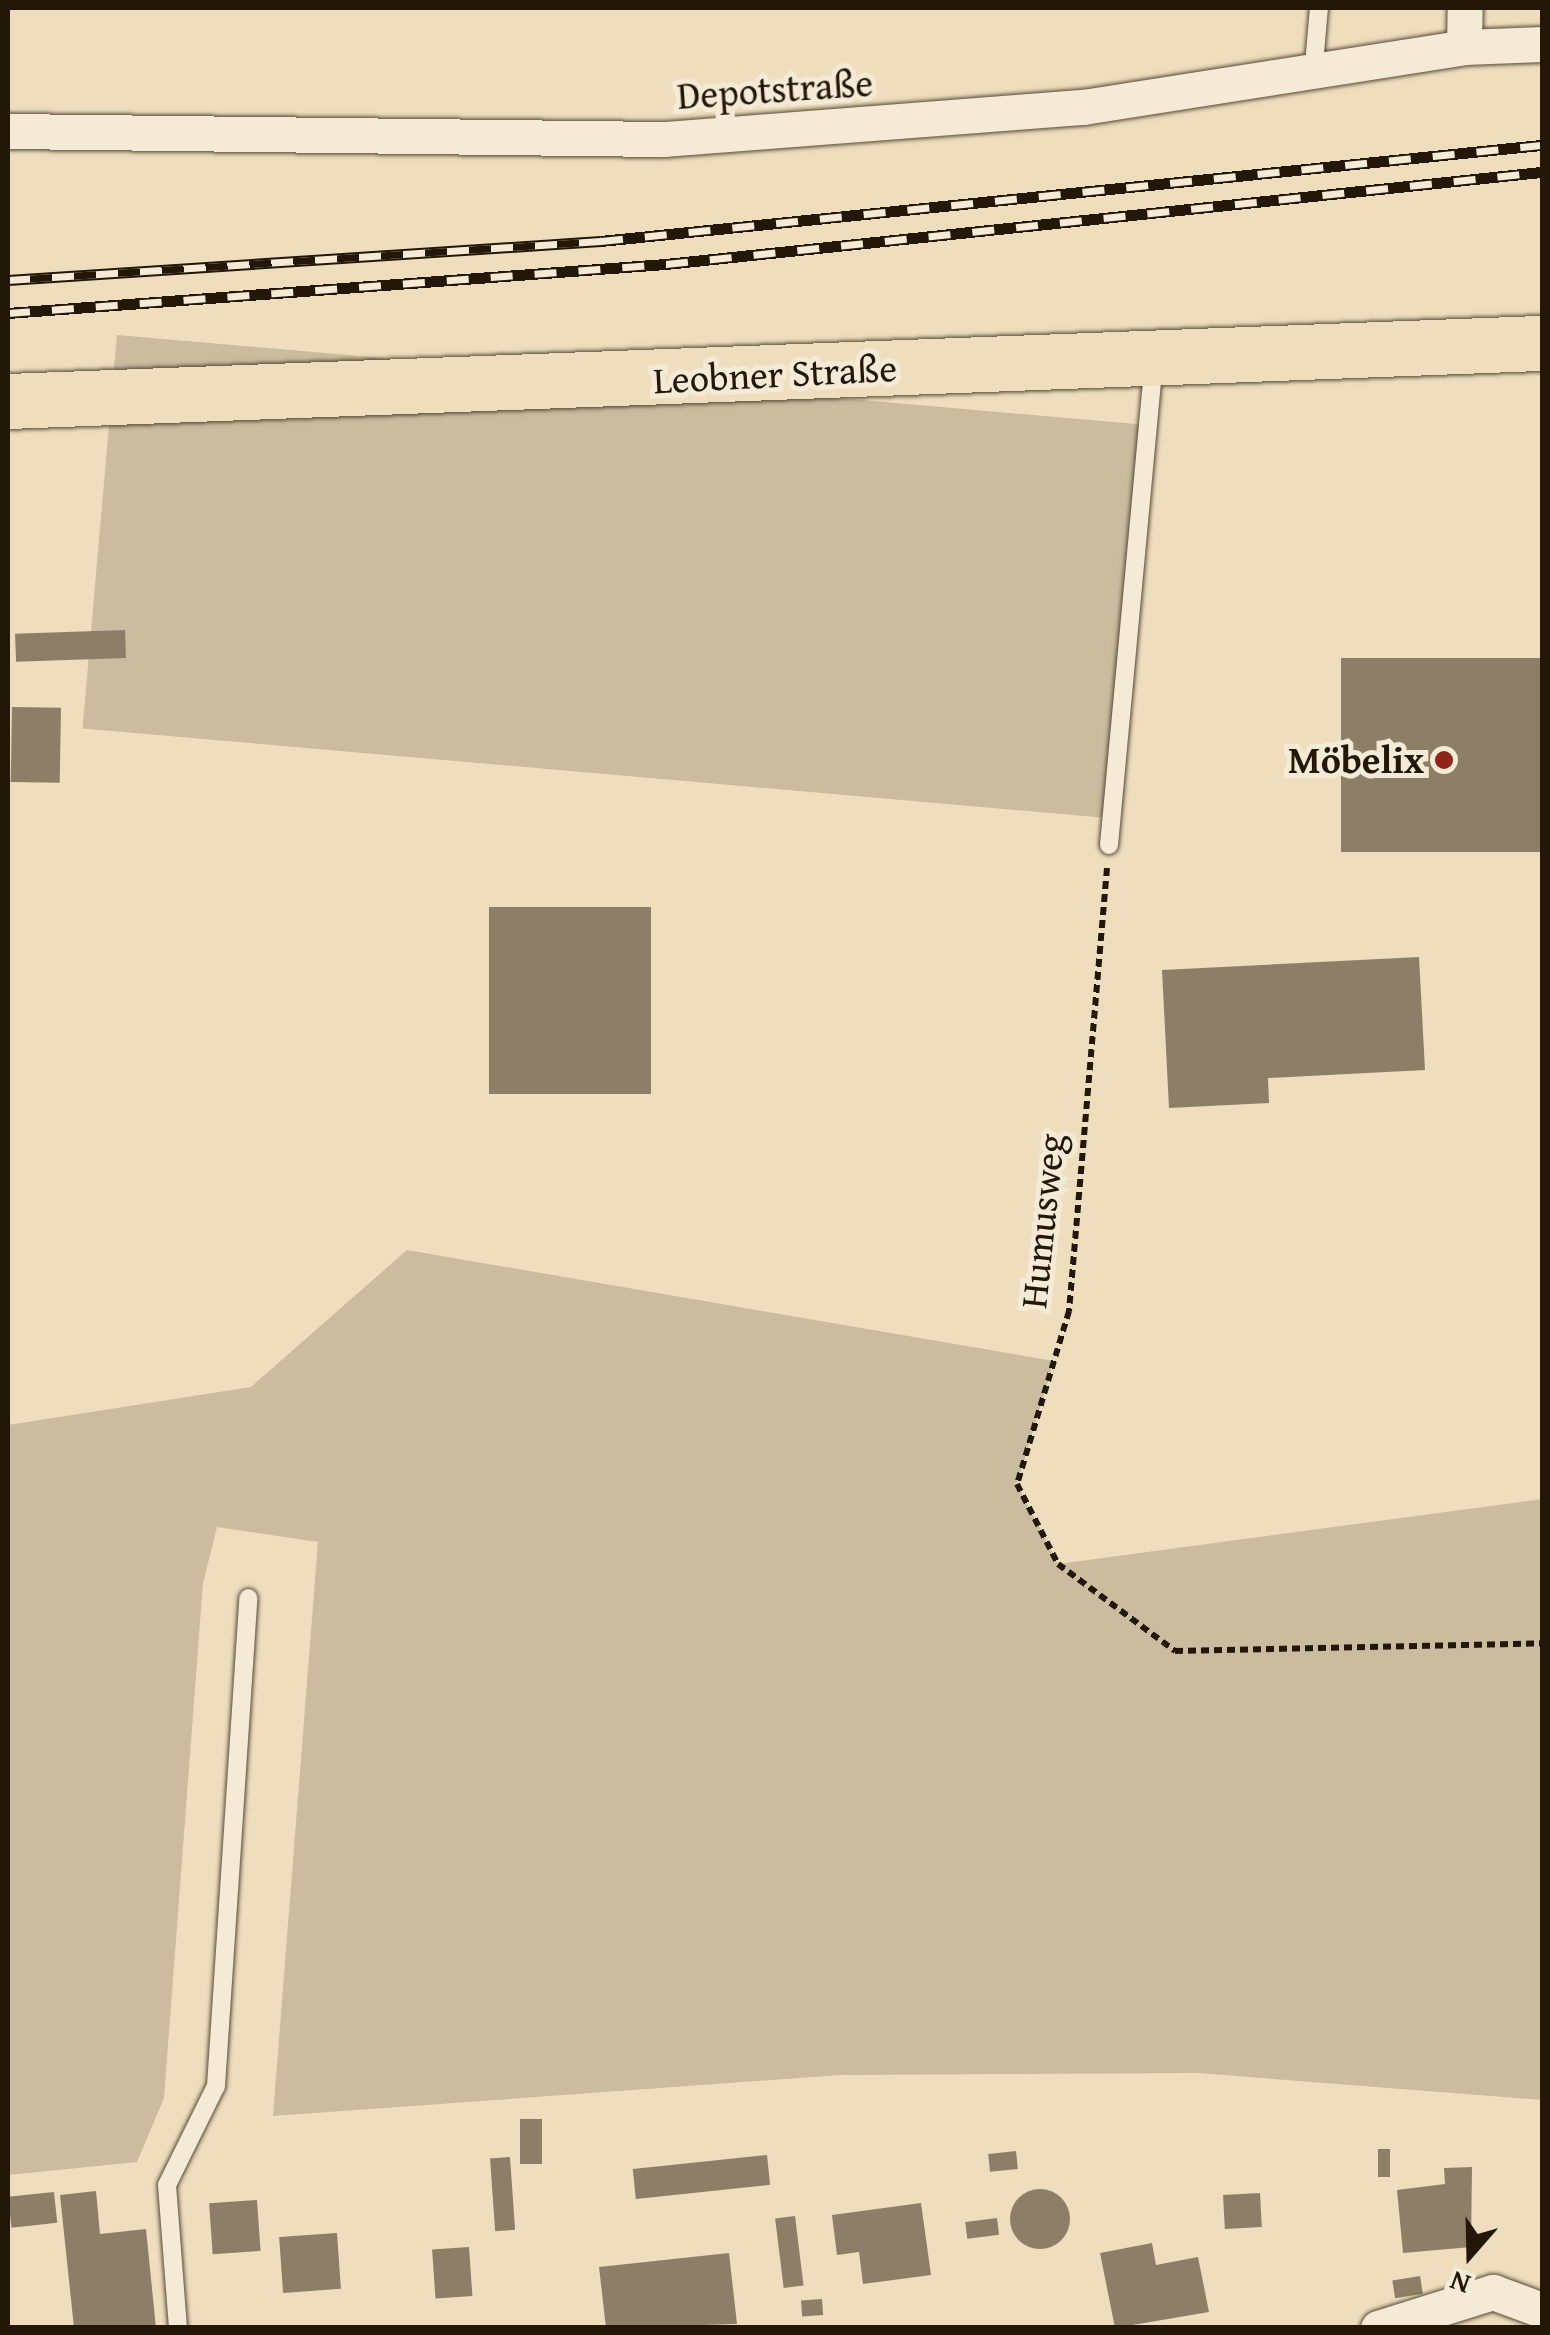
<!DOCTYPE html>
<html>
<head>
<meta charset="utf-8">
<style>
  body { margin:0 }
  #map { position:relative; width:1550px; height:2335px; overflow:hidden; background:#eedebe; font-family:"Gentium Book Plus",serif }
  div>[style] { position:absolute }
  .green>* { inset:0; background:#cbbc9f; transform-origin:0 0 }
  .building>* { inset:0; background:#8d7f67; transform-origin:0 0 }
  .round { border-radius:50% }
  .path>* { height:6px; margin-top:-3px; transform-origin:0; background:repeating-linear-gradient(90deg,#231808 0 8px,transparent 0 13px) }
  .roads { filter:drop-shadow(0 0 2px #564a36) drop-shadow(0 0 2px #564a36) }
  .lane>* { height:18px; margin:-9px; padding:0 9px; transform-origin:9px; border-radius:9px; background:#f4ead5 }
  .street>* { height:35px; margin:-17.5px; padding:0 17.5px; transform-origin:17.5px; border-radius:17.5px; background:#f4ead5 }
  .primary>* { height:55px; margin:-27.5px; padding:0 27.5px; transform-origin:27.5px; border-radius:27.5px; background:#eedebe }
  .rail>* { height:11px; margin-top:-5.5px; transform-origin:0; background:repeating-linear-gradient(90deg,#f4ead5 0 22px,#231808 0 44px); box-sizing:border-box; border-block:2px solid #231808 }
  .dots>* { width:28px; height:28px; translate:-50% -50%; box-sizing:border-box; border:5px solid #f4ead5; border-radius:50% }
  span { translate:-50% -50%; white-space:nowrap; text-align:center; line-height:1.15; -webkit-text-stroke:10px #f4ead5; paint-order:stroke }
  .street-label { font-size:38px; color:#231808 }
  .poi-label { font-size:38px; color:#231808; font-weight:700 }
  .right { translate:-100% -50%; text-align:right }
  .frame { position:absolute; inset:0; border:10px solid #231808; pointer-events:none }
  .north { position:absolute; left:1420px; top:2205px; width:100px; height:100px; -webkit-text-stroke:8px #f4ead5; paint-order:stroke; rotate:200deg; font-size:28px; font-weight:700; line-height:40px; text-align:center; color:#231808 }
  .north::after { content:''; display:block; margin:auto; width:35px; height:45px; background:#231808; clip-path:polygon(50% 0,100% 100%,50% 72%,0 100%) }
</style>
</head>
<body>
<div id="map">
  <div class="green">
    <div style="left:1147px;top:425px;width:395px;height:1034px;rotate:95deg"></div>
    <div style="clip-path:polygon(407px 1250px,1054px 1361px,1017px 1484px,1058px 1564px,1542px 1499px,1542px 2100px,1198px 2073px,841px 2075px,273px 2116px,318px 1542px,217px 1527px,203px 1583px,164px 2098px,137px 2162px,8px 2175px,8px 1425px,251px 1387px)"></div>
  </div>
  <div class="building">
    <div style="left:125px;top:630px;width:28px;height:110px;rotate:88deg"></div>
    <div style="left:1542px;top:658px;width:194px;height:201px;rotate:90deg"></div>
    <div style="left:12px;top:707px;width:49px;height:75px;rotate:1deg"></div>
    <div style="left:651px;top:907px;width:187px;height:162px;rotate:90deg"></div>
    <div style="clip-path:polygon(1419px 957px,1425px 1070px,1268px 1078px,1269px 1103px,1169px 1108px,1162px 970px)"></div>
    <div style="left:520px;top:2119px;width:22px;height:45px"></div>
    <div style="left:1378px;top:2149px;width:12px;height:28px"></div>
    <div style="left:1016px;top:2151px;width:18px;height:28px;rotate:84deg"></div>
    <div style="left:767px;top:2155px;width:30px;height:135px;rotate:84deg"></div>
    <div style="left:510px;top:2157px;width:73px;height:20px;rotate:86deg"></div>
    <div style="clip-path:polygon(1472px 2167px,1471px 2247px,1403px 2253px,1397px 2190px,1445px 2184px,1444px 2168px)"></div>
    <div class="round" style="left:1010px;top:2189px;width:60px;height:60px"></div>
    <div style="clip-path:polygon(96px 2191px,100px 2234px,146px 2229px,156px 2328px,74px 2328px,60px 2195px)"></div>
    <div style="left:54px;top:2192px;width:31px;height:46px;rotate:84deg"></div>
    <div style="left:1260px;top:2193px;width:34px;height:37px;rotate:87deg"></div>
    <div style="left:257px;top:2200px;width:51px;height:48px;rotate:86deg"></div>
    <div style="clip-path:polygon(921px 2203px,931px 2275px,863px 2284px,859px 2252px,837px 2255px,832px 2215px)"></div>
    <div style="left:795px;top:2216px;width:70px;height:20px;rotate:83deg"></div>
    <div style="left:997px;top:2218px;width:17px;height:32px;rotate:83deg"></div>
    <div style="left:337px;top:2233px;width:56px;height:58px;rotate:86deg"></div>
    <div style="clip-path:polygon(1152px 2243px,1156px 2265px,1198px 2257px,1209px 2312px,1115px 2328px,1100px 2253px)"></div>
    <div style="left:469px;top:2247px;width:49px;height:37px;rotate:86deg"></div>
    <div style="clip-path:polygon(729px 2253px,737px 2324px,606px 2328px,599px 2267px)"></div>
    <div style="left:1420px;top:2276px;width:18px;height:28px;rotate:81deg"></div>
    <div style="left:822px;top:2299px;width:16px;height:21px;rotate:86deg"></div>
  </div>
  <div class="path">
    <div style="left:1107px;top:868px;width:445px;rotate:94.9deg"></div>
    <div style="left:1069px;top:1311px;width:181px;rotate:106.7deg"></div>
    <div style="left:1017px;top:1484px;width:90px;rotate:62.9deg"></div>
    <div style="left:1058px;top:1564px;width:146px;rotate:36.6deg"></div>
    <div style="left:1175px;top:1651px;width:367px;rotate:-1.2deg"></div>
  </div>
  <div class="roads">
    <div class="lane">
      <div style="left:1313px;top:76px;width:68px;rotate:-85deg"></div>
      <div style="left:1109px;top:845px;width:485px;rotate:-84.7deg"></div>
      <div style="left:178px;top:2328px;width:143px;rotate:-94.4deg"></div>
      <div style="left:167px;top:2185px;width:110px;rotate:-63.7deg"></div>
      <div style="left:216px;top:2086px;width:489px;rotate:-86.2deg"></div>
    </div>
    <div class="street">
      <div style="left:1464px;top:47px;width:39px;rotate:-89deg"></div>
      <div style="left:8px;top:131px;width:656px;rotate:0.7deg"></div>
      <div style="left:664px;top:139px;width:420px;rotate:-4.4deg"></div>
      <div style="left:1083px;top:107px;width:386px;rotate:-8.9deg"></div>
      <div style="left:1464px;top:47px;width:78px;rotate:-2.2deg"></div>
      <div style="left:1378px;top:2328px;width:121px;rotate:-17.4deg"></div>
      <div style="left:1493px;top:2292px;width:52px;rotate:20.2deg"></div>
    </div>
    <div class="primary">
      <div style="left:8px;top:401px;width:1535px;rotate:-2.17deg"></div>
    </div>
  </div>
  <div class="rail">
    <div style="left:8px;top:280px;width:594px;rotate:-3.76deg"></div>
    <div style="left:601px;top:241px;width:946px;rotate:-5.83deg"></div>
    <div style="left:8px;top:313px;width:660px;rotate:-4.26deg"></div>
    <div style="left:666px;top:264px;width:881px;rotate:-6deg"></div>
  </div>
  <div class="dots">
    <div style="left:1444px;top:760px;background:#8f2418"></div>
  </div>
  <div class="street-label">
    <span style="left:775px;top:89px;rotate:-4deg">Depotstraße</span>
    <span style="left:775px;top:374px;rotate:-3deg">Leobner Straße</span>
    <span style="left:1042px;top:1221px;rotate:-84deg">Humusweg</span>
  </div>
  <div class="poi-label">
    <span class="right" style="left:1424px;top:760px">Möbelix</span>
  </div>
  <div class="frame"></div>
  <div class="north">N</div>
</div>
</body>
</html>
